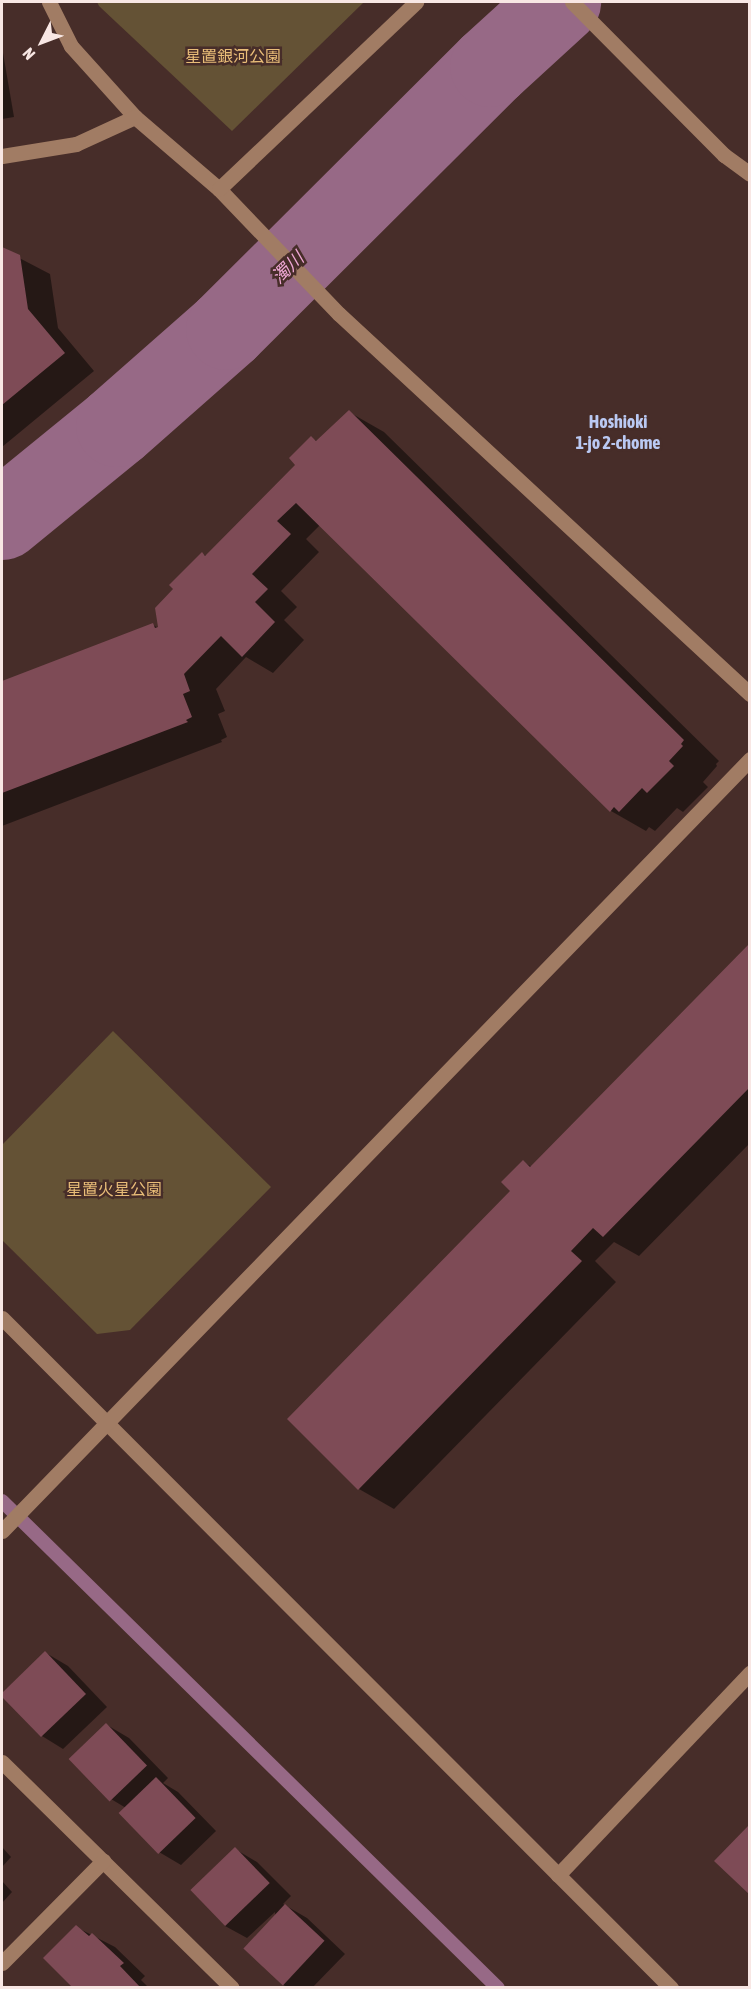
<!DOCTYPE html>
<html>
<head>
<meta charset="utf-8">
<style>
  body { margin:0 }
  #map { position:relative; width:751px; height:1989px; overflow:hidden; background:#472d29; font-family:"Asap Condensed","Noto Sans JP",sans-serif }
  div>[style] { position:absolute }
  .green>* { inset:0; background:#645235 }
  .shadow>* { inset:0; background:#0007 }
  .stream>* { height:14px; margin:-7px; padding:0 7px; transform-origin:7px; border-radius:7px; background:#976986 }
  .river>* { height:81px; margin:-40.5px; padding:0 40.5px; transform-origin:40.5px; border-radius:40.5px; background:#976986 }
  .building>* { inset:0; background:#7e4b56; transform-origin:0 0 }
  .minor>* { height:15px; margin:-7.5px; padding:0 7.5px; transform-origin:7.5px; border-radius:7.5px; background:#a17c64 }
  span { translate:-50% -50%; white-space:nowrap; text-align:center; line-height:1.15; -webkit-text-stroke:5px #472d29; paint-order:stroke }
  .park-label { font-size:16px; color:#e9bd78 }
  .water-label { font-size:18px; color:#eea7d4; font-style:italic }
  .neighbourhood-label { font-size:18px; color:#bac9f3; font-weight:700 }
  .frame { position:absolute; inset:0; border:3px solid #f8e7e4; pointer-events:none }
  .north { position:absolute; left:12px; top:12px; width:60px; height:60px; -webkit-text-stroke:4px #472d29; paint-order:stroke; rotate:228deg; font-size:16px; font-weight:700; line-height:24px; text-align:center; color:#f8e7e4 }
  .north::after { content:''; display:block; margin:auto; width:21px; height:27px; background:#f8e7e4; clip-path:polygon(50% 0,100% 100%,50% 72%,0 100%) }
</style>
</head>
<body>
<div id="map">
  <div class="green">
    <div style="clip-path:polygon(97px 2px,364px 2px,232px 131px,99px 6px)"></div>
    <div style="clip-path:polygon(113px 1031px,271px 1187px,130px 1330px,97px 1334px,2px 1240px,2px 1145px)"></div>
  </div>
  <div class="shadow">
    <div style="clip-path:polygon(2px 47px,14px 117px,2px 119px)"></div>
    <div style="clip-path:polygon(2px 249px,50px 274px,58px 328px,94px 371px,2px 447px)"></div>
    <div style="clip-path:polygon(349px 412px,384px 432px,719px 761px,716px 764px,717px 766px,703px 782px,708px 787px,683px 812px,677px 808px,655px 831px,649px 827px,646px 831px,611px 811px,320px 525px,306px 539px,319px 552px,281px 591px,297px 607px,284px 620px,304px 640px,273px 673px,246px 657px,216px 689px,225px 711px,218px 714px,227px 737px,221px 740px,222px 742px,2px 826px,2px 682px,153px 625px,160px 629px,175px 589px,202px 554px,207px 556px,297px 465px,311px 438px,317px 441px)"></div>
    <div style="clip-path:polygon(750px 945px,750px 1143px,639px 1256px,614px 1242px,595px 1261px,616px 1282px,394px 1509px,359px 1489px,516px 1196px,523px 1162px,532px 1167px)"></div>
    <div style="clip-path:polygon(46px 1653px,68px 1666px,107px 1707px,63px 1749px,42px 1736px,2px 1695px)"></div>
    <div style="clip-path:polygon(107px 1725px,129px 1738px,168px 1778px,163px 1783px,178px 1792px,216px 1831px,181px 1865px,159px 1852px,126px 1808px,111px 1799px)"></div>
    <div style="clip-path:polygon(2px 1847px,11px 1857px,2px 1867px)"></div>
    <div style="clip-path:polygon(235px 1849px,257px 1862px,291px 1896px,283px 1904px,307px 1918px,345px 1954px,312px 1988px,288px 1988px,282px 1984px,275px 1912px,247px 1938px,225px 1926px)"></div>
    <div style="clip-path:polygon(2px 1881px,12px 1892px,2px 1903px)"></div>
    <div style="clip-path:polygon(76px 1927px,115px 1947px,145px 1976px,141px 1980px,149px 1988px,75px 1988px)"></div>
  </div>
  <div class="stream">
    <div style="left:2px;top:1501px;width:695px;rotate:44.48deg"></div>
  </div>
  <div class="river">
    <div style="left:2px;top:519px;width:147px;rotate:-39.2deg"></div>
    <div style="left:116px;top:426px;width:147px;rotate:-41.4deg"></div>
    <div style="left:226px;top:329px;width:373px;rotate:-44.9deg"></div>
    <div style="left:490px;top:66px;width:95px;rotate:-42.4deg"></div>
  </div>
  <div class="building">
    <div style="clip-path:polygon(2px 247px,20px 255px,28px 309px,65px 353px,2px 405px)"></div>
    <div style="clip-path:polygon(349px 410px,684px 740px,681px 744px,683px 746px,669px 761px,674px 766px,647px 793px,642px 788px,619px 812px,614px 807px,610px 812px,296px 503px,277px 521px,291px 534px,252px 574px,268px 589px,255px 602px,275px 622px,242px 657px,221px 636px,184px 674px,190px 691px,183px 694px,192px 717px,186px 720px,188px 722px,2px 793px,2px 681px,153px 623px,155px 628px,158px 627px,155px 608px,173px 589px,169px 585px,202px 552px,205px 556px,295px 465px,289px 458px,311px 436px,316px 441px)"></div>
    <div style="clip-path:polygon(750px 943px,750px 1087px,603px 1237px,593px 1228px,571px 1251px,582px 1261px,358px 1490px,287px 1419px,510px 1191px,501px 1182px,523px 1160px,530px 1167px)"></div>
    <div style="clip-path:polygon(45px 1651px,86px 1694px,41px 1737px,2px 1697px,2px 1693px)"></div>
    <div style="left:106px;top:1723px;width:59px;height:52px;rotate:46deg"></div>
    <div style="left:156px;top:1777px;width:57px;height:52px;rotate:46deg"></div>
    <div style="clip-path:polygon(750px 1824px,750px 1895px,714px 1861px)"></div>
    <div style="left:235px;top:1847px;width:50px;height:62px;rotate:46deg"></div>
    <div style="left:285px;top:1904px;width:54px;height:61px;rotate:43deg"></div>
    <div style="clip-path:polygon(76px 1925px,89px 1936px,92px 1933px,124px 1963px,120px 1966px,141px 1988px,73px 1988px,43px 1958px)"></div>
  </div>
  <div class="minor">
    <div style="left:49px;top:2px;width:49px;rotate:63.4deg"></div>
    <div style="left:71px;top:46px;width:96px;rotate:48deg"></div>
    <div style="left:135px;top:117px;width:111px;rotate:40.6deg"></div>
    <div style="left:219px;top:189px;width:173px;rotate:46.2deg"></div>
    <div style="left:339px;top:314px;width:560px;rotate:42.76deg"></div>
    <div style="left:572px;top:2px;width:216px;rotate:45.2deg"></div>
    <div style="left:724px;top:155px;width:32px;rotate:36deg"></div>
    <div style="left:2px;top:156px;width:75px;rotate:-9.2deg"></div>
    <div style="left:76px;top:144px;width:65px;rotate:-24.6deg"></div>
    <div style="left:219px;top:189px;width:272px;rotate:-43.5deg"></div>
    <div style="left:2px;top:1318px;width:947px;rotate:45.04deg"></div>
    <div style="left:2px;top:1531px;width:1075px;rotate:-45.9deg"></div>
    <div style="left:2px;top:1762px;width:322px;rotate:44.5deg"></div>
    <div style="left:558px;top:1875px;width:279px;rotate:-46.5deg"></div>
    <div style="left:2px;top:1963px;width:144px;rotate:-45.3deg"></div>
  </div>
  <div class="park-label">
    <span style="left:233px;top:56px">星置銀河公園</span>
    <span style="left:114px;top:1189px">星置火星公園</span>
  </div>
  <div class="water-label">
    <span style="left:288px;top:268px;rotate:-44deg">濁川</span>
  </div>
  <div class="neighbourhood-label">
    <span style="left:618px;top:433px">Hoshioki<br>1-jo 2-chome</span>
  </div>
  <div class="frame"></div>
  <div class="north">N</div>
</div>
</body>
</html>
